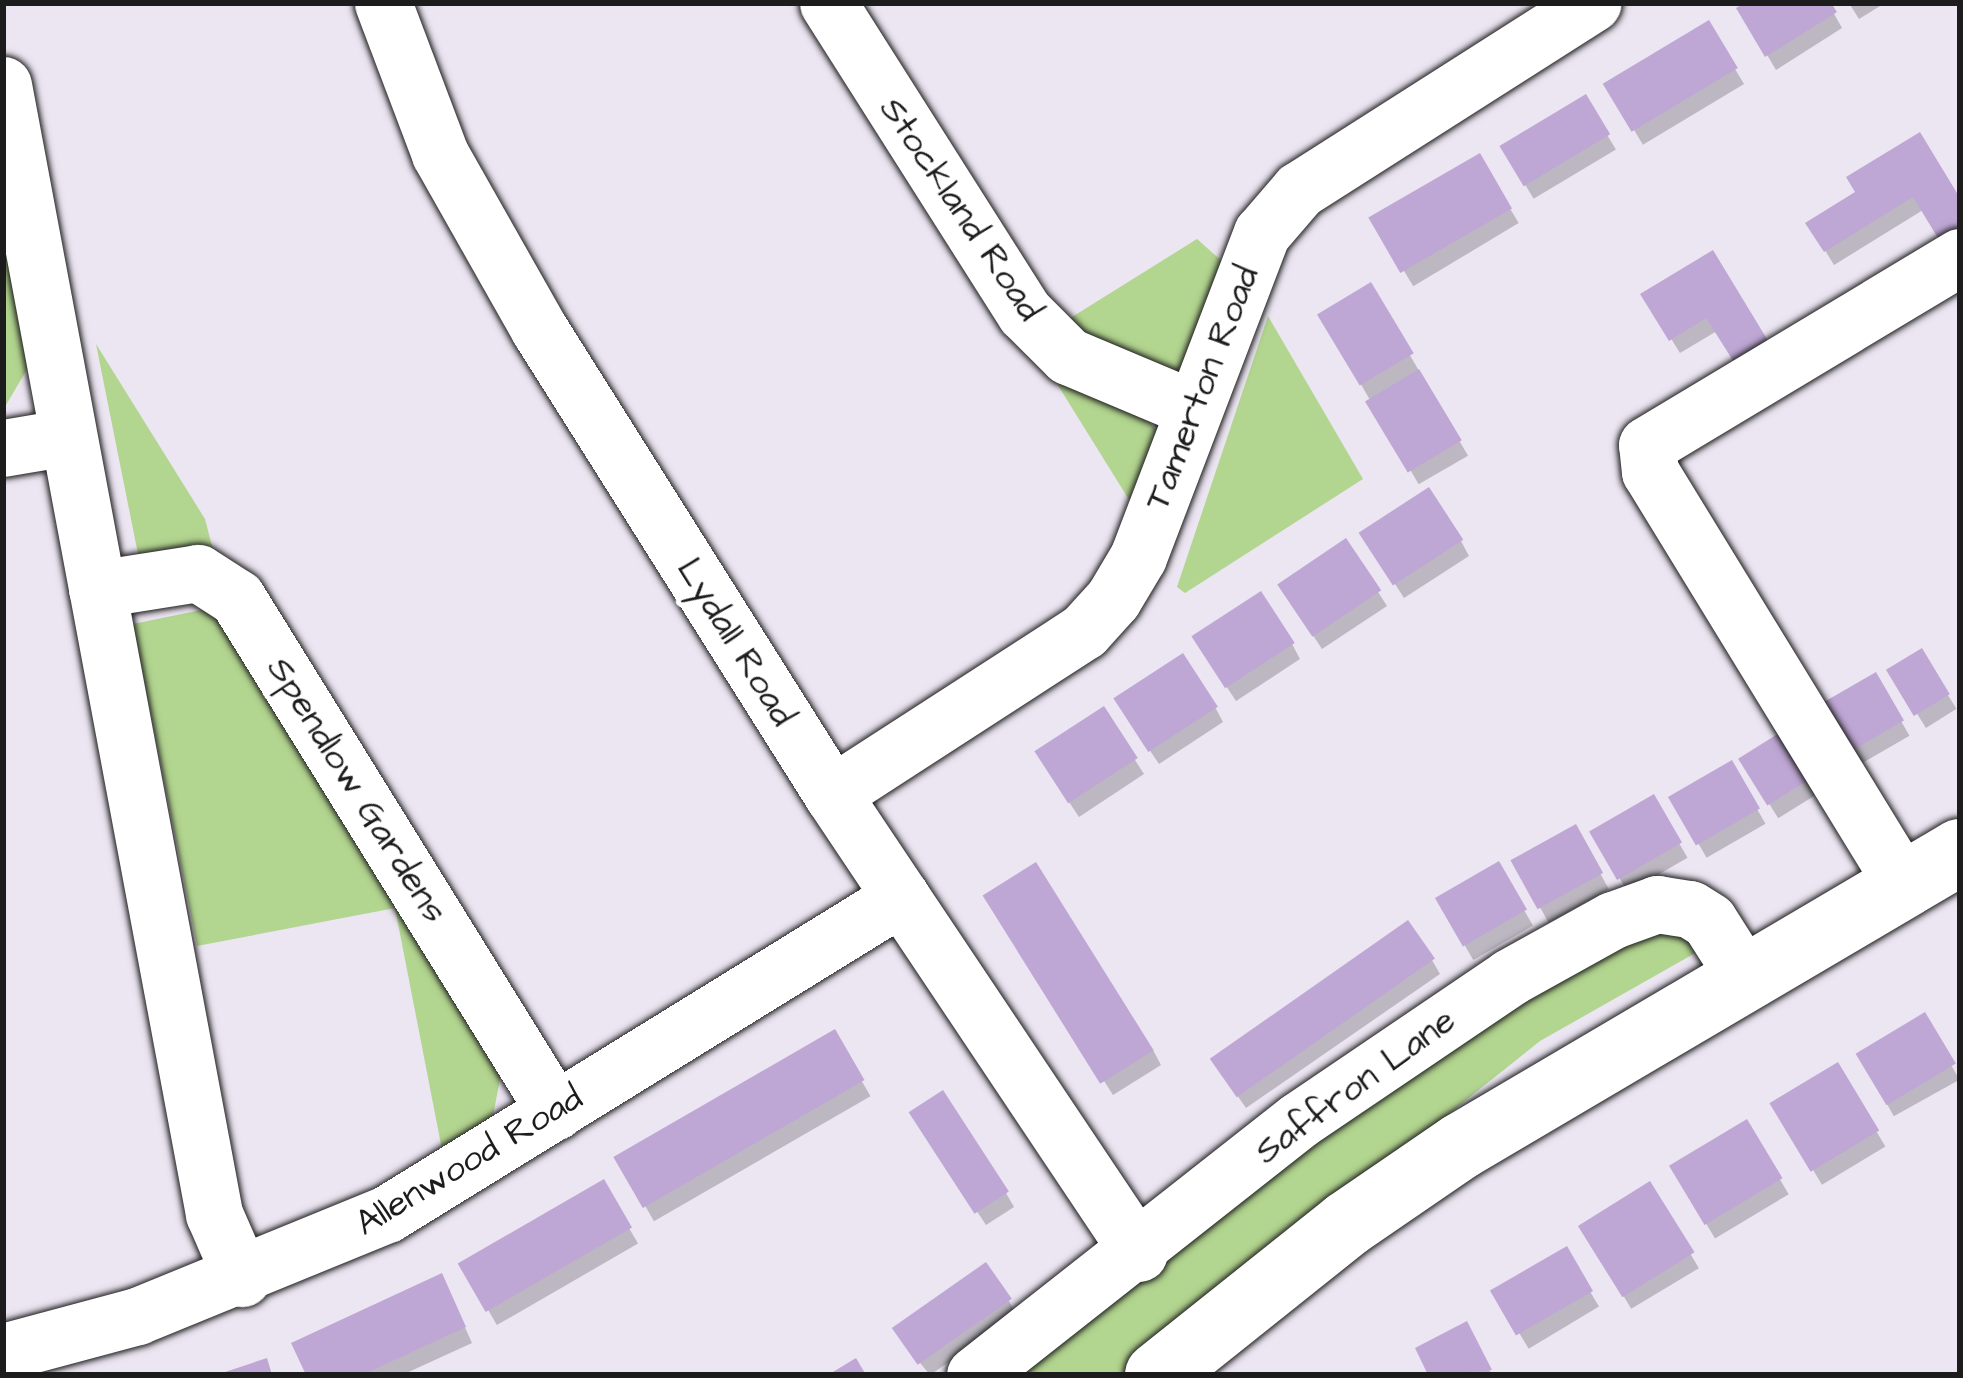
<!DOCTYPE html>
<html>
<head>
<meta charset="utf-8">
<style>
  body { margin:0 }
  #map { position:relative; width:1963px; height:1378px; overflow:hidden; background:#ece5f2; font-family:"Architects Daughter",sans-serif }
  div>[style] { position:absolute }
  .green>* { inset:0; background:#b2d58f }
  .shadow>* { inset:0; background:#0003; transform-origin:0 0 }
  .building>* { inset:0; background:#bfa7d5; transform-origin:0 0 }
  .roads { filter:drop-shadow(0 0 3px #1c1c1c) drop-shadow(0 0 3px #1c1c1c) }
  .minor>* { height:57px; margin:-28.5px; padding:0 28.5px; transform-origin:28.5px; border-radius:28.5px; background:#fff }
  .major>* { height:66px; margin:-33px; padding:0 33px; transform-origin:33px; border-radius:33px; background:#fff }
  span { translate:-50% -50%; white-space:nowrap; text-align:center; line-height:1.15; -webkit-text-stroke:10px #fff; paint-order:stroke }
  .street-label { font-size:36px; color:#1c1c1c }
  .frame { position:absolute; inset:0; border:6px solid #1c1c1c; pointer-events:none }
</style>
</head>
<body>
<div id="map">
  <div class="green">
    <div style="clip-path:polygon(3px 208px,32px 361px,3px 410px)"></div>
    <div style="clip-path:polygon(1197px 239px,1233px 271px,1193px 359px,1178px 369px,1161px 372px,1064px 322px)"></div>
    <div style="clip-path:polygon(1268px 316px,1363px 479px,1185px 593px,1177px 587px)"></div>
    <div style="clip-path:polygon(96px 344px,205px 519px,213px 550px,138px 554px)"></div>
    <div style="clip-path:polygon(1054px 379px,1147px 418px,1157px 432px,1141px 519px)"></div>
    <div style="clip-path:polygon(211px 608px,503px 1063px,490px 1132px,444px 1160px,395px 908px,197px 946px,133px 624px)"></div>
    <div style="clip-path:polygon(1644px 930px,1692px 935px,1697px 952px,1540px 1041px,1121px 1375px,1022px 1375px,1355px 1108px)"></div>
  </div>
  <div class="shadow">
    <div style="clip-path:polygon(1750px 3px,1828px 3px,1842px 28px,1776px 70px,1740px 9px)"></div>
    <div style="clip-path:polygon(1849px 3px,1885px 3px,1859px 19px)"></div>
    <div style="left:1708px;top:24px;width:70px;height:118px;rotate:59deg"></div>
    <div style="left:1585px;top:98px;width:60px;height:96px;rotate:59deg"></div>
    <div style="left:1479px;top:157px;width:77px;height:123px;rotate:59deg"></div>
    <div style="clip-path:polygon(1850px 178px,1960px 203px,1923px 210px,1834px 265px,1809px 224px,1859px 194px)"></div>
    <div style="clip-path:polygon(1712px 254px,1717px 331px,1680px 353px,1644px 295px)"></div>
    <div style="left:1370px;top:286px;width:196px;height:57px;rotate:60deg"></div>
    <div style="clip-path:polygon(1461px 541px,1469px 556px,1404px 598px,1372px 548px)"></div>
    <div style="clip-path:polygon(1346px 542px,1387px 606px,1322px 649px,1289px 599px)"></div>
    <div style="clip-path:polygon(1292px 644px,1300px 659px,1236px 701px,1203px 651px)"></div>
    <div style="left:1921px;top:652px;width:67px;height:36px;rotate:58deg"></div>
    <div style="left:1875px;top:676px;width:69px;height:68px;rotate:60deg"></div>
    <div style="clip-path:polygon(1215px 707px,1223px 722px,1159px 764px,1126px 715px)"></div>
    <div style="clip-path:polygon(1103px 710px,1144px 774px,1079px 817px,1046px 767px)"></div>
    <div style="left:1788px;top:732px;width:68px;height:54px;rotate:58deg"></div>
    <div style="left:1731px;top:764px;width:69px;height:68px;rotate:60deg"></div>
    <div style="left:1653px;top:798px;width:69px;height:69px;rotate:60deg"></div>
    <div style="left:1575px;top:828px;width:70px;height:69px;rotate:61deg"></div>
    <div style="left:1498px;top:865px;width:70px;height:69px;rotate:60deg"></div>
    <div style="clip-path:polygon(996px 911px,1153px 1050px,1161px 1065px,1113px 1095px)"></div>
    <div style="clip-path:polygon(1432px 960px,1440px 974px,1246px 1108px,1221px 1072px)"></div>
    <div style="left:1924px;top:1016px;width:73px;height:75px;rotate:61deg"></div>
    <div style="left:834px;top:1033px;width:73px;height:250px;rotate:60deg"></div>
    <div style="left:1837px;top:1066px;width:94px;height:74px;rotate:59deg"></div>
    <div style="left:1746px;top:1123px;width:83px;height:86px;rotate:59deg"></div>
    <div style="clip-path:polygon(922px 1128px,1006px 1193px,1014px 1207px,986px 1225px)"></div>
    <div style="left:603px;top:1183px;width:70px;height:163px;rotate:60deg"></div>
    <div style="left:1649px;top:1185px;width:97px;height:79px;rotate:59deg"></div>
    <div style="left:1565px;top:1250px;width:66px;height:82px;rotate:59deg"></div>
    <div style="clip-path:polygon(449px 1292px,472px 1343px,402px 1375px,309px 1375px)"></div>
    <div style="clip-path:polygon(1009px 1301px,1017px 1315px,930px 1375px,903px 1342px)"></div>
    <div style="clip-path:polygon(1466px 1325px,1492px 1375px,1432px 1375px,1419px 1349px)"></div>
  </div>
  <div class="building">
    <div style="clip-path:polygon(1744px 3px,1831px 3px,1837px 12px,1765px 57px,1736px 8px)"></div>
    <div style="left:1709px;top:20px;width:56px;height:124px;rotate:59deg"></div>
    <div style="left:1586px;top:94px;width:47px;height:101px;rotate:59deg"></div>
    <div style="clip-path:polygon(1920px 132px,1960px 198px,1960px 238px,1944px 248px,1913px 197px,1824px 252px,1805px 223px,1855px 192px,1846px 177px)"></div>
    <div style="left:1480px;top:153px;width:64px;height:129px;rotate:60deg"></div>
    <div style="clip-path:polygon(1713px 250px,1773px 349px,1739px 370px,1706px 318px,1669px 341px,1640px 294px)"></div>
    <div style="left:1371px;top:282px;width:83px;height:63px;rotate:59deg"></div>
    <div style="left:1419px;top:369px;width:83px;height:63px;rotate:59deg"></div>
    <div style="left:1429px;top:487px;width:63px;height:84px;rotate:57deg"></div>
    <div style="left:1346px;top:538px;width:63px;height:83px;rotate:56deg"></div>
    <div style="left:1261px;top:591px;width:62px;height:83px;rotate:57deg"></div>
    <div style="left:1922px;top:648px;width:54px;height:42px;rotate:59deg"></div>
    <div style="left:1183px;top:653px;width:64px;height:83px;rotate:57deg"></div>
    <div style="left:1876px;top:672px;width:56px;height:74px;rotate:60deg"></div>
    <div style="left:1104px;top:706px;width:62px;height:83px;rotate:57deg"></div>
    <div style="left:1789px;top:727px;width:55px;height:60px;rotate:58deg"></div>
    <div style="left:1732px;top:760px;width:56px;height:74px;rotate:60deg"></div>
    <div style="left:1654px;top:794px;width:56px;height:75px;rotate:60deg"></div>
    <div style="left:1576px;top:824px;width:56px;height:75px;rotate:61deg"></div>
    <div style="left:1499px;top:861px;width:56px;height:74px;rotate:60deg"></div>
    <div style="left:1036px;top:862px;width:222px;height:63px;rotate:58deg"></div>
    <div style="left:1408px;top:920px;width:47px;height:242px;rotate:55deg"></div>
    <div style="left:1925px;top:1012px;width:60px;height:81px;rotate:59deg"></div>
    <div style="left:835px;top:1029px;width:59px;height:256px;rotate:60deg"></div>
    <div style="left:1838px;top:1062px;width:80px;height:80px;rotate:59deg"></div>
    <div style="left:943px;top:1090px;width:121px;height:41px;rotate:57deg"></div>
    <div style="left:1747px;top:1119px;width:69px;height:91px;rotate:59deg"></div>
    <div style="left:604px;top:1179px;width:56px;height:169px;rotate:60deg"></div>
    <div style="left:1650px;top:1181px;width:84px;height:85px;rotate:58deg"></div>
    <div style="left:1567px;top:1246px;width:52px;height:89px;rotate:60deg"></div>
    <div style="left:986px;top:1262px;width:45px;height:115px;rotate:55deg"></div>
    <div style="clip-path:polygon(442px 1273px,466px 1327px,362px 1375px,306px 1375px,291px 1343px)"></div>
    <div style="clip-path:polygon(1467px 1321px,1492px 1370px,1428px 1375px,1415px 1348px)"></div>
    <div style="clip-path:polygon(267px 1358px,272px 1375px,219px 1375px,219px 1374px)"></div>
    <div style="clip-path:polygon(856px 1358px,866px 1375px,828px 1375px)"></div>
  </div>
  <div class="roads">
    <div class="minor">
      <div style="left:383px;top:3px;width:161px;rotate:69.3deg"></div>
      <div style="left:440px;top:154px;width:201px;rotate:60.5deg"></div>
      <div style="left:539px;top:329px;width:550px;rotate:57.78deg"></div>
      <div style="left:832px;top:794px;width:552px;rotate:56.22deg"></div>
      <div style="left:828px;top:3px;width:367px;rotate:57.6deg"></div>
      <div style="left:1025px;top:313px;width:61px;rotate:45deg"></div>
      <div style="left:1068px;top:356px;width:134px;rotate:22.8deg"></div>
      <div style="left:3px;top:85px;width:1149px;rotate:79.41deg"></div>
      <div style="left:214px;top:1214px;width:70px;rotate:66.4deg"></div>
      <div style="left:3px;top:448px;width:66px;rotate:-9.6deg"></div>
      <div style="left:97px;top:589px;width:102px;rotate:-9deg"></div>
      <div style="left:198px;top:573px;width:46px;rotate:32.7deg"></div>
      <div style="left:237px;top:598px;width:604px;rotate:58.21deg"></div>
      <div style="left:832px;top:794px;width:300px;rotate:-32.9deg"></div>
      <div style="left:1084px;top:631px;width:43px;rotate:-47.8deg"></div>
      <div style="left:1113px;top:599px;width:49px;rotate:-59.2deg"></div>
      <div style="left:1138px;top:557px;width:347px;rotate:-69.1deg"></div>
      <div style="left:1262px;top:233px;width:57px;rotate:-49.3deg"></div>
      <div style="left:1299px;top:190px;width:348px;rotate:-32.5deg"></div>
      <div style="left:1904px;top:886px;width:486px;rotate:-121.5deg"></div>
      <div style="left:1650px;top:472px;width:27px;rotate:-96deg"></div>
      <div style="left:1647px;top:445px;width:365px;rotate:-31deg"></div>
      <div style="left:3px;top:1352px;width:139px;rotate:-15deg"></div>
      <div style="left:137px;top:1316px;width:270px;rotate:-22.2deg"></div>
      <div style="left:387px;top:1214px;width:604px;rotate:-31.66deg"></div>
      <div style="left:975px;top:1375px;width:412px;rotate:-38.2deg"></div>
      <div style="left:1299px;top:1120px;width:255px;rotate:-34.1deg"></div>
      <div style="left:1510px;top:977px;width:118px;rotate:-29deg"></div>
      <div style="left:1613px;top:920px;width:47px;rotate:-20deg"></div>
      <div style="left:1657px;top:904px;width:33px;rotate:9deg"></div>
      <div style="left:1690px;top:909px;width:22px;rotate:32deg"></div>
      <div style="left:1709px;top:921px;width:69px;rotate:57.5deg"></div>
    </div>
    <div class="major">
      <div style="left:1158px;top:1375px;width:242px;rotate:-38.6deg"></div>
      <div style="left:1347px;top:1224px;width:138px;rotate:-34.4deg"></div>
      <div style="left:1461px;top:1146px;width:579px;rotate:-30.51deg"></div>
    </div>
  </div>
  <div class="street-label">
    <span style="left:961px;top:209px;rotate:56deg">Stockland Road</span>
    <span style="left:1202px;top:388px;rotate:-69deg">Tamerton Road</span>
    <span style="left:736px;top:642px;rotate:58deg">Lydall Road</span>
    <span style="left:357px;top:790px;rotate:58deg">Spendlow Gardens</span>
    <span style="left:1355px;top:1086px;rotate:-36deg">Saffron Lane</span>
    <span style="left:469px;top:1161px;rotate:-31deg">Allenwood Road</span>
  </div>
  <div class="frame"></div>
</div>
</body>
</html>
